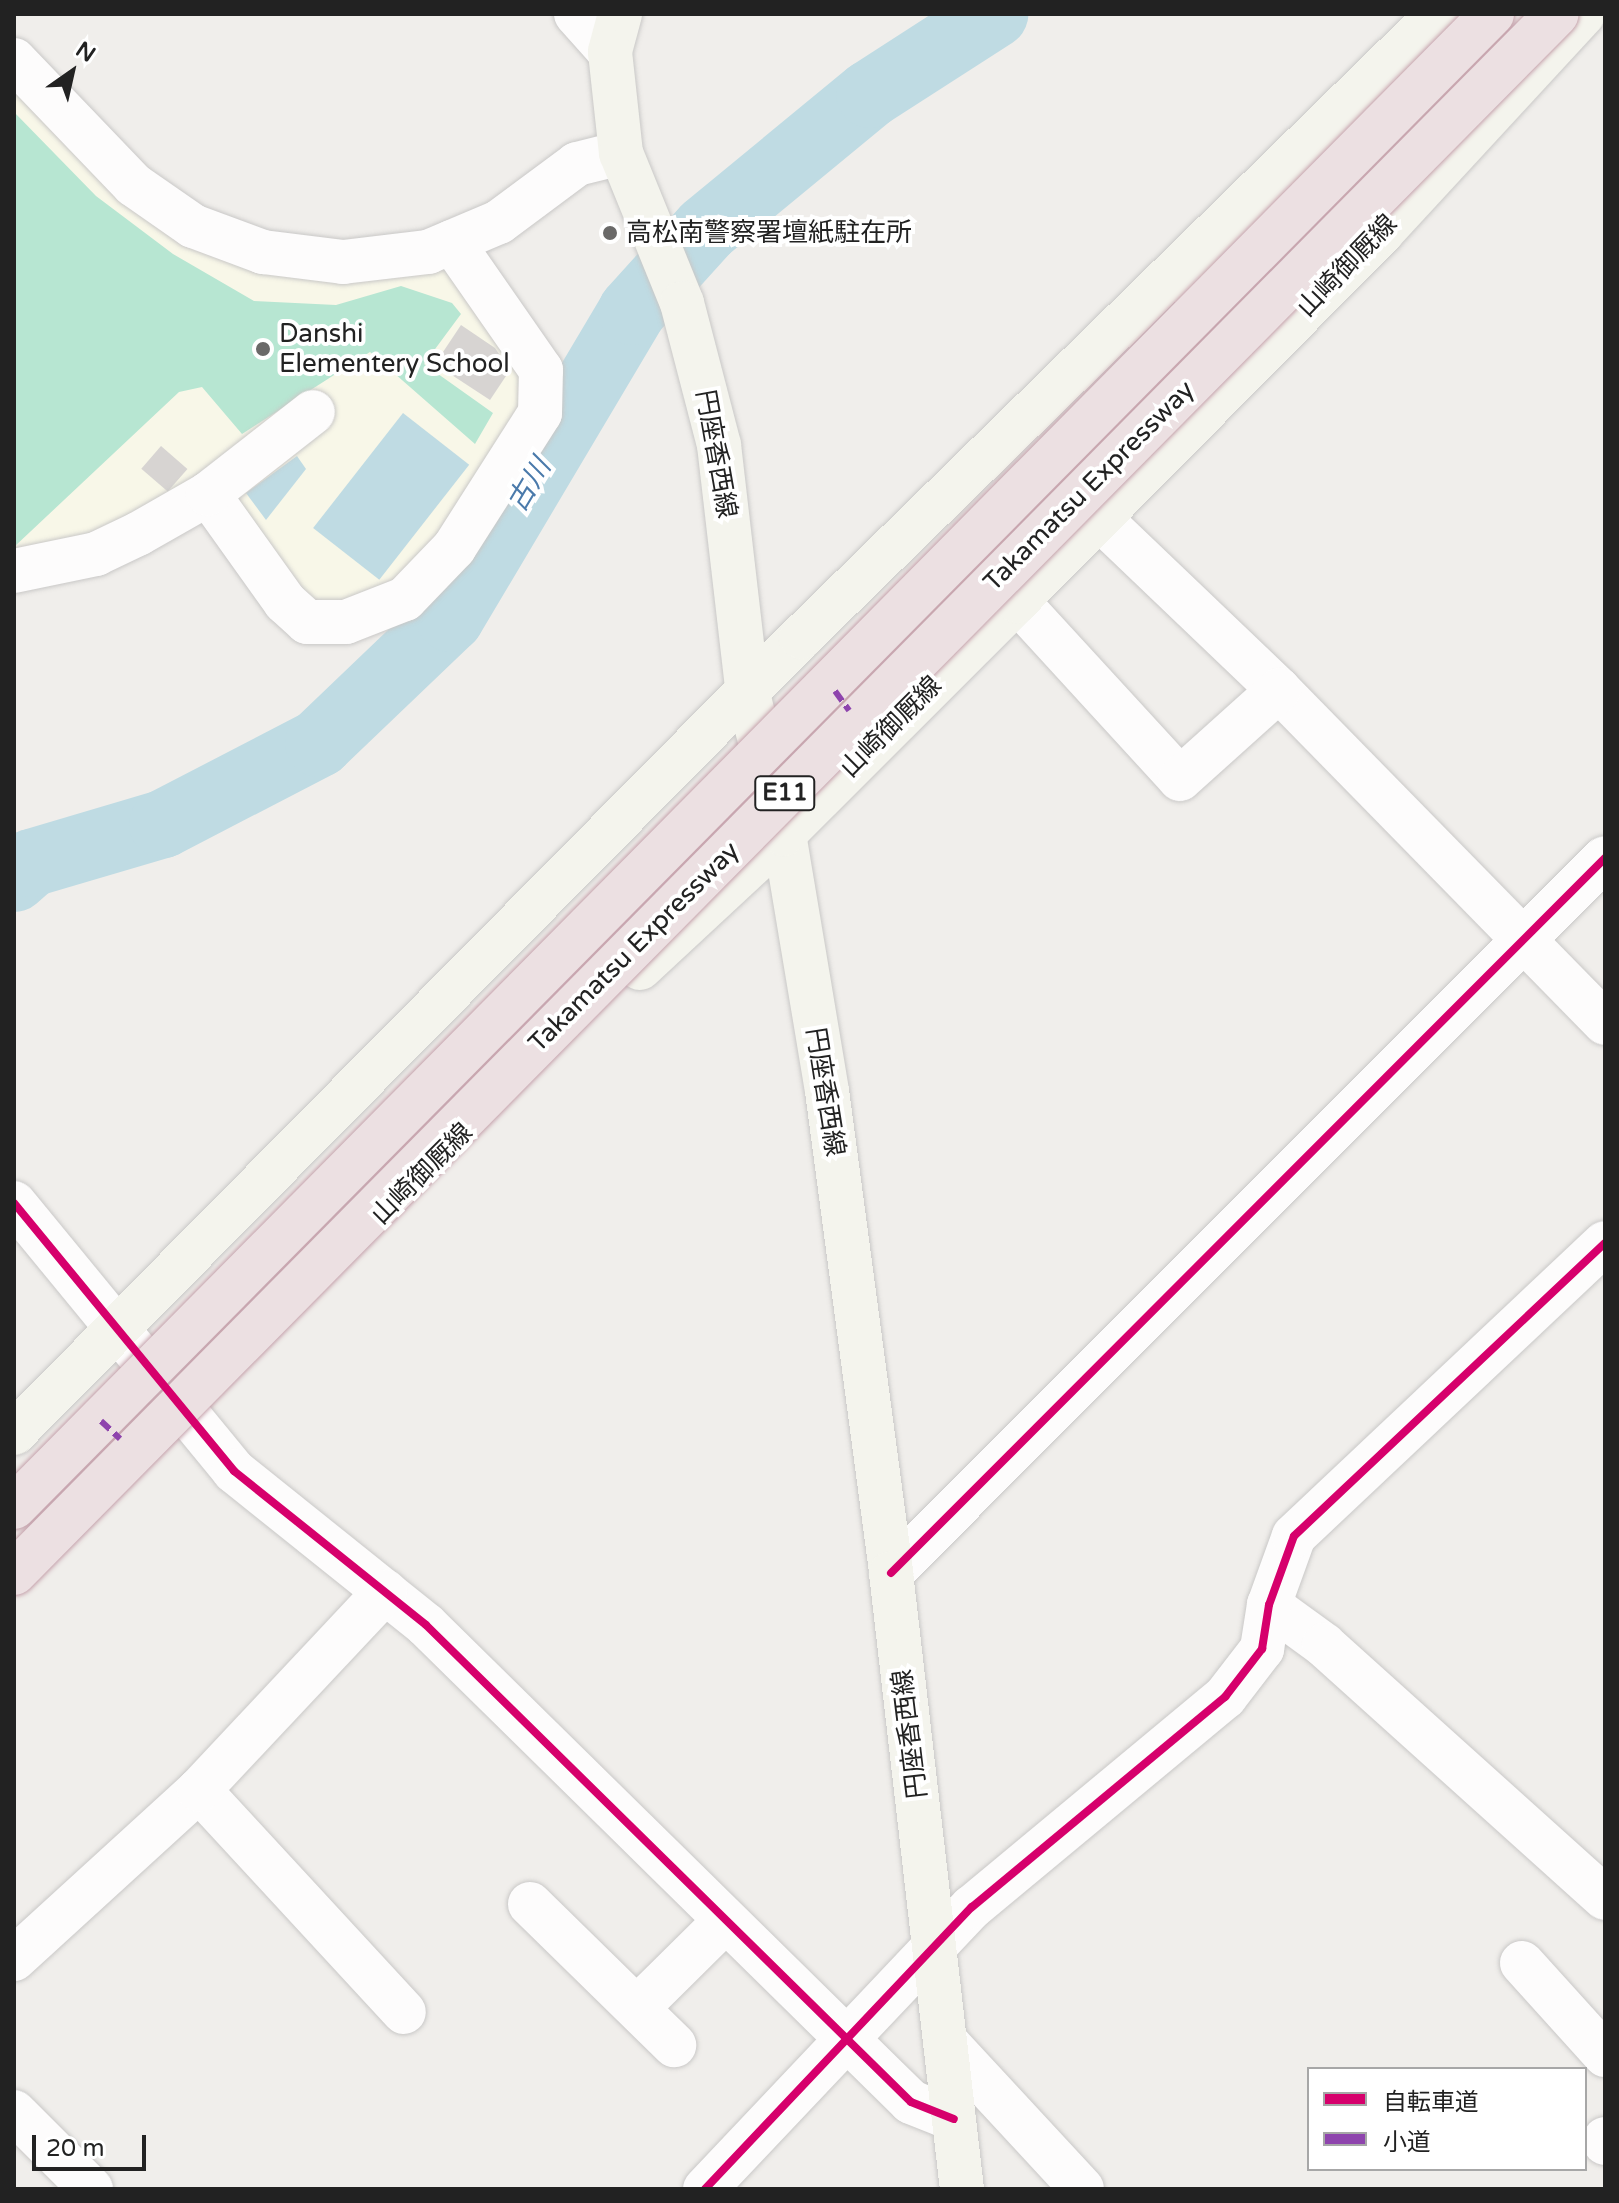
<!DOCTYPE html>
<html>
<head>
<meta charset="utf-8">
<style>
  body { margin:0 }
  #map { position:relative; width:1619px; height:2203px; overflow:hidden; background:#f0eeeb; font-family:"Varela Round","Noto Sans JP",sans-serif }
  div>[style] { position:absolute }
  .education>* { inset:0; background:#f8f7e8 }
  .pitch>* { inset:0; background:#b7e6d2 }
  .water>* { inset:0; background:#bfdbe3; transform-origin:0 0 }
  .river>* { height:68px; margin:-34px; padding:0 34px; transform-origin:34px; border-radius:34px; background:#bfdbe3 }
  .building>* { inset:0; background:#d7d4d2; transform-origin:0 0 }
  .roads { filter:drop-shadow(0 0 2px #c9c8c7) drop-shadow(0 0 2px #c9c8c7) }
  .minor>* { height:44px; margin:-22px; padding:0 22px; transform-origin:22px; border-radius:22px; background:#fdfcfc }
  .secondary>* { height:44px; margin:-22px; padding:0 22px; transform-origin:22px; border-radius:22px; background:#f4f4ed }
  .bridges { filter:drop-shadow(0 0 2px #c5a2ac) drop-shadow(0 0 2px #c5a2ac) }
  .motorway-bridge>* { height:44px; margin:-22px; padding:0 22px; transform-origin:22px; border-radius:22px; background:#ece0e2 }
  .quiet>* { height:6px; margin-top:-3px; transform-origin:0; background:repeating-linear-gradient(90deg,#8e44ad 0 12px,transparent 0 18px) }
  .cycleway>* { height:8px; margin:-4px; padding:0 4px; transform-origin:4px; border-radius:4px; background:#d6006c }
  .dots>* { width:22px; height:22px; translate:-50% -50%; box-sizing:border-box; border:4px solid #fff; border-radius:50% }
  span { translate:-50% -50%; white-space:nowrap; text-align:center; line-height:1.15; -webkit-text-stroke:8px #fff; paint-order:stroke }
  .shield-label span { padding:2px 6px; background:#fff; border:2px solid; border-radius:6px; -webkit-text-stroke-width:0 }
  .shield-label { font-size:24px; color:#222; font-weight:700 }
  .poi-label { font-size:26px; color:#222 }
  .left { translate:0 -50%; text-align:left }
  .street-label { font-size:26px; color:#222 }
  .water-label { font-size:28px; color:#4a7aab; font-style:italic }
  .frame { position:absolute; inset:0; border:16px solid #222; pointer-events:none }
  .legend { position:absolute; left:1307px; top:2067px; width:280px; height:104px; box-sizing:border-box; background:#fff; border:2px solid #a7a7a7; margin:0; padding:10px 14px; list-style:none; font-size:24px; color:#222 }
  .legend li { display:flex; align-items:center; gap:16px; height:40px }
  .legend b { width:40px; border:2px solid #a7a7a7 }
  .north { position:absolute; left:32px; top:32px; width:80px; height:80px; -webkit-text-stroke:6px #fff; paint-order:stroke; rotate:34deg; font-size:22px; font-weight:700; line-height:32px; text-align:center; color:#222 }
  .north::after { content:''; display:block; margin:auto; width:28px; height:36px; background:#222; clip-path:polygon(50% 0,100% 100%,50% 72%,0 100%) }
  .scale { position:absolute; left:32px; top:2135px; width:114px; height:36px; box-sizing:border-box; border:4px solid #222; border-top:0; padding-left:10px; font-size:24px; line-height:28px; white-space:nowrap; color:#222; -webkit-text-stroke:6px #fff; paint-order:stroke }
</style>
</head>
<body>
<div id="map">
  <div class="education">
    <div style="clip-path:polygon(14px 81px,162px 222px,446px 261px,529px 379px,520px 422px,439px 545px,379px 597px,331px 614px,295px 592px,210px 480px,123px 532px,14px 561px)"></div>
  </div>
  <div class="pitch">
    <div style="clip-path:polygon(14px 112px,96px 196px,173px 254px,254px 301px,336px 305px,401px 286px,452px 303px,461px 314px,424px 364px,493px 413px,475px 444px,370px 352px,242px 434px,202px 387px,179px 392px,14px 547px)"></div>
  </div>
  <div class="water">
    <div style="left:403px;top:413px;width:84px;height:146px;rotate:38deg"></div>
    <div style="clip-path:polygon(297px 456px,306px 469px,266px 520px,246px 493px)"></div>
  </div>
  <div class="river">
    <div style="left:14px;top:878px;width:23px;rotate:-41deg"></div>
    <div style="left:31px;top:863px;width:138px;rotate:-16.5deg"></div>
    <div style="left:163px;top:824px;width:176px;rotate:-27.4deg"></div>
    <div style="left:319px;top:743px;width:181px;rotate:-43.7deg"></div>
    <div style="left:450px;top:618px;width:357px;rotate:-59.3deg"></div>
    <div style="left:632px;top:311px;width:110px;rotate:-47.9deg"></div>
    <div style="left:706px;top:229px;width:212px;rotate:-39.5deg"></div>
    <div style="left:870px;top:94px;width:148px;rotate:-32.8deg"></div>
  </div>
  <div class="building">
    <div style="clip-path:polygon(461px 325px,495px 348px,510px 370px,490px 400px,435px 364px)"></div>
    <div style="left:161px;top:446px;width:35px;height:30px;rotate:41deg"></div>
  </div>
  <div class="roads">
    <div class="minor">
      <div style="left:576px;top:14px;width:51px;rotate:48.2deg"></div>
      <div style="left:14px;top:60px;width:173px;rotate:46.2deg"></div>
      <div style="left:134px;top:185px;width:72px;rotate:34.8deg"></div>
      <div style="left:193px;top:226px;width:75px;rotate:20.4deg"></div>
      <div style="left:263px;top:252px;width:81px;rotate:7.1deg"></div>
      <div style="left:343px;top:262px;width:86px;rotate:-6.7deg"></div>
      <div style="left:428px;top:252px;width:77px;rotate:-22.9deg"></div>
      <div style="left:499px;top:222px;width:97px;rotate:-36.6deg"></div>
      <div style="left:577px;top:164px;width:45px;rotate:-14deg"></div>
      <div style="left:208px;top:494px;width:133px;rotate:54.5deg"></div>
      <div style="left:285px;top:602px;width:30px;rotate:42deg"></div>
      <div style="left:307px;top:622px;width:39px"></div>
      <div style="left:346px;top:622px;width:63px;rotate:-21.3deg"></div>
      <div style="left:405px;top:599px;width:71px;rotate:-46.1deg"></div>
      <div style="left:454px;top:548px;width:160px;rotate:-57.5deg"></div>
      <div style="left:540px;top:413px;width:43px;rotate:-88.7deg"></div>
      <div style="left:541px;top:370px;width:156px;rotate:-124.8deg"></div>
      <div style="left:1099px;top:518px;width:249px;rotate:43.7deg"></div>
      <div style="left:1279px;top:690px;width:466px;rotate:45.6deg"></div>
      <div style="left:14px;top:571px;width:84px;rotate:-11.7deg"></div>
      <div style="left:96px;top:554px;width:47px;rotate:-25.5deg"></div>
      <div style="left:138px;top:534px;width:81px;rotate:-29.7deg"></div>
      <div style="left:208px;top:494px;width:133px;rotate:-38deg"></div>
      <div style="left:1017px;top:601px;width:241px;rotate:47.5deg"></div>
      <div style="left:1180px;top:779px;width:133px;rotate:-42deg"></div>
      <div style="left:14px;top:1203px;width:347px;rotate:50.6deg"></div>
      <div style="left:234px;top:1471px;width:246px;rotate:38.7deg"></div>
      <div style="left:426px;top:1625px;width:680px;rotate:44.52deg"></div>
      <div style="left:911px;top:2102px;width:46px;rotate:21.6deg"></div>
      <div style="left:891px;top:1573px;width:1010px;rotate:-45.04deg"></div>
      <div style="left:1269px;top:1605px;width:68px;rotate:36deg"></div>
      <div style="left:1324px;top:1645px;width:378px;rotate:42deg"></div>
      <div style="left:199px;top:1790px;width:302px;rotate:47.3deg"></div>
      <div style="left:530px;top:1904px;width:202px;rotate:44.4deg"></div>
      <div style="left:14px;top:1959px;width:251px;rotate:-42.4deg"></div>
      <div style="left:199px;top:1790px;width:272px;rotate:-46.8deg"></div>
      <div style="left:1522px;top:1963px;width:124px;rotate:47.9deg"></div>
      <div style="left:637px;top:2008px;width:124px;rotate:-44.7deg"></div>
      <div style="left:946px;top:2042px;width:200px;rotate:47.2deg"></div>
      <div style="left:14px;top:2112px;width:109px;rotate:45deg"></div>
      <div style="left:1605px;top:2139px;width:4px;rotate:90deg"></div>
      <div style="left:705px;top:2189px;width:388px;rotate:-46.6deg"></div>
      <div style="left:972px;top:1907px;width:329px;rotate:-39.7deg"></div>
      <div style="left:1225px;top:1697px;width:61px;rotate:-52.4deg"></div>
      <div style="left:1262px;top:1649px;width:45px;rotate:-81deg"></div>
      <div style="left:1269px;top:1605px;width:73px;rotate:-70.1deg"></div>
      <div style="left:1294px;top:1536px;width:427px;rotate:-43.3deg"></div>
    </div>
    <div class="secondary">
      <div style="left:620px;top:14px;width:39px;rotate:105deg"></div>
      <div style="left:610px;top:52px;width:102px;rotate:83.8deg"></div>
      <div style="left:621px;top:153px;width:162px;rotate:67.9deg"></div>
      <div style="left:682px;top:303px;width:147px;rotate:75.4deg"></div>
      <div style="left:719px;top:445px;width:251px;rotate:83.4deg"></div>
      <div style="left:748px;top:694px;width:145px;rotate:75.6deg"></div>
      <div style="left:784px;top:834px;width:261px;rotate:80.5deg"></div>
      <div style="left:827px;top:1091px;width:486px;rotate:82.4deg"></div>
      <div style="left:891px;top:1573px;width:620px;rotate:83.43deg"></div>
      <div style="left:640px;top:968px;width:197px;rotate:-42.9deg"></div>
      <div style="left:784px;top:834px;width:330px;rotate:-45deg"></div>
      <div style="left:1017px;top:601px;width:519px;rotate:-45.31deg"></div>
      <div style="left:1382px;top:232px;width:297px;rotate:-47.3deg"></div>
      <div style="left:14px;top:1433px;width:1119px;rotate:-45.33deg"></div>
      <div style="left:801px;top:637px;width:891px;rotate:-44.36deg"></div>
    </div>
  </div>
  <div class="bridges">
    <div class="motorway-bridge">
      <div style="left:14px;top:1507px;width:2101px;rotate:-45.29deg"></div>
      <div style="left:14px;top:1573px;width:2193px;rotate:-45.3deg"></div>
    </div>
  </div>
  <div class="quiet">
    <div style="left:835px;top:691px;width:24px;rotate:54deg"></div>
    <div style="left:101px;top:1421px;width:26px;rotate:43deg"></div>
  </div>
  <div class="cycleway">
    <div style="left:14px;top:1203px;width:347px;rotate:50.6deg"></div>
    <div style="left:234px;top:1471px;width:246px;rotate:38.7deg"></div>
    <div style="left:426px;top:1625px;width:680px;rotate:44.52deg"></div>
    <div style="left:911px;top:2102px;width:46px;rotate:21.6deg"></div>
    <div style="left:891px;top:1573px;width:1010px;rotate:-45.04deg"></div>
    <div style="left:705px;top:2189px;width:388px;rotate:-46.6deg"></div>
    <div style="left:972px;top:1907px;width:329px;rotate:-39.7deg"></div>
    <div style="left:1225px;top:1697px;width:61px;rotate:-52.4deg"></div>
    <div style="left:1262px;top:1649px;width:45px;rotate:-81deg"></div>
    <div style="left:1269px;top:1605px;width:73px;rotate:-70.1deg"></div>
    <div style="left:1294px;top:1536px;width:427px;rotate:-43.3deg"></div>
  </div>
  <div class="dots">
    <div style="left:610px;top:233px;background:#6a6968"></div>
    <div style="left:263px;top:349px;background:#6a6968"></div>
  </div>
  <div class="shield-label">
    <span style="left:785px;top:793px">E11</span>
  </div>
  <div class="poi-label">
    <span class="left" style="left:626px;top:233px">高松南警察署壇紙駐在所</span>
    <span class="left" style="left:279px;top:349px">Danshi<br>Elementery School</span>
  </div>
  <div class="street-label">
    <span style="left:1347px;top:266px;rotate:-46deg">山崎御厩線</span>
    <span style="left:716px;top:454px;rotate:80deg">円座香西線</span>
    <span style="left:1089px;top:486px;rotate:-45deg">Takamatsu Expressway</span>
    <span style="left:891px;top:727px;rotate:-45deg">山崎御厩線</span>
    <span style="left:634px;top:947px;rotate:-45deg">Takamatsu Expressway</span>
    <span style="left:825px;top:1092px;rotate:81deg">円座香西線</span>
    <span style="left:422px;top:1174px;rotate:-45deg">山崎御厩線</span>
    <span style="left:910px;top:1734px;rotate:-97deg">円座香西線</span>
  </div>
  <div class="water-label">
    <span style="left:529px;top:485px;rotate:-59deg">古川</span>
  </div>
  <div class="frame"></div>
  <ul class="legend">
  <li><b style="height:10px;background:#d6006c"></b>自転車道</li>
  <li><b style="height:10px;background:#8e44ad"></b>小道</li>
  </ul>
  <div class="north">N</div>
  <div class="scale">20 m</div>
</div>
</body>
</html>
